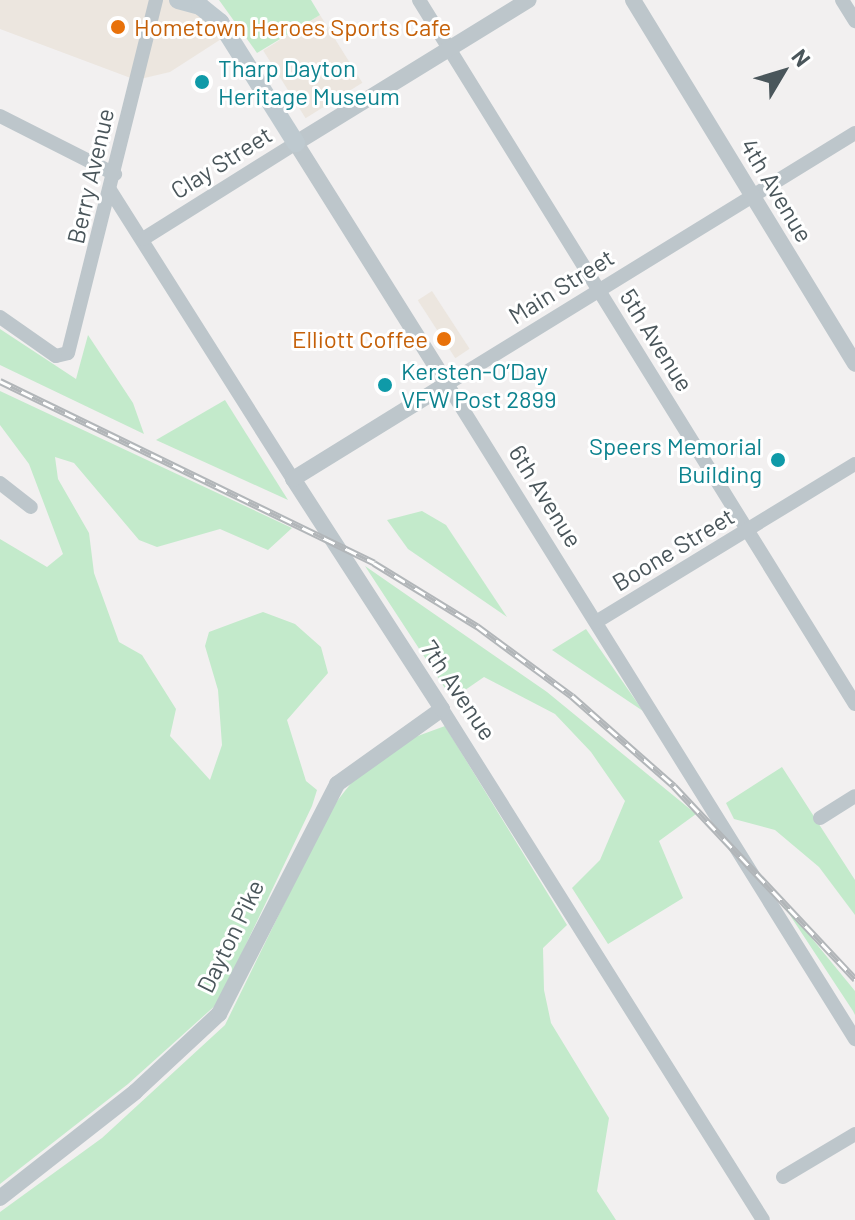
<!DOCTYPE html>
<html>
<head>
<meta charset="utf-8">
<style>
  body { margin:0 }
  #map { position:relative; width:855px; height:1220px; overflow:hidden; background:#f2f0f0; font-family:Barlow,sans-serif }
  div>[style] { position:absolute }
  .commercial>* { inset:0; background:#ece6df; transform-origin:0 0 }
  .green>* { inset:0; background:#c3eacb }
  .minor>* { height:14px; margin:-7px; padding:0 7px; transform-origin:7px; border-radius:7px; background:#bdc6cb }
  .tertiary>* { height:16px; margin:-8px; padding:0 8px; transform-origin:8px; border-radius:8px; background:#bdc6cb }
  .secondary>* { height:18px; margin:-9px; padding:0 9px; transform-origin:9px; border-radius:9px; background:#bec9cf }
  .rail>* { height:7px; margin-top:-3.5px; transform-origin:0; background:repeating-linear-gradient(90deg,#fff 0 12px,#b2b6b9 0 24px); box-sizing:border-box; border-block:2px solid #b2b6b9 }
  .dots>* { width:22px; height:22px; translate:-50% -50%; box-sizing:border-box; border:4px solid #fff; border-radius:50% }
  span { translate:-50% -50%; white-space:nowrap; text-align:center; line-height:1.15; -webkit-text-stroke:6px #fff; paint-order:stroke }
  .food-label { font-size:24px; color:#c56008 }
  .left { translate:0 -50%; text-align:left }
  .right { translate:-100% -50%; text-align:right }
  .culture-label { font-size:24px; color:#0d838f }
  .street-label { font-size:24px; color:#4a565b }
  .north { position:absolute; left:743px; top:32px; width:80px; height:80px; -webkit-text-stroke:6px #fff; paint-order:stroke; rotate:52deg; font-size:22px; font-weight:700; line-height:32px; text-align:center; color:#4a565b }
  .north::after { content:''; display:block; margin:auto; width:28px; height:36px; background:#4a565b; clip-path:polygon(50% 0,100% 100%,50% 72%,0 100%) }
</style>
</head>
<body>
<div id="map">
  <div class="commercial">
    <div style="clip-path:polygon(0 0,178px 0,229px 34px,170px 72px,136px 80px,0 29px)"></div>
    <div style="left:320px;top:15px;width:80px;height:67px;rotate:58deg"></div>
    <div style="left:432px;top:291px;width:69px;height:17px;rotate:57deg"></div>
  </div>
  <div class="green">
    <div style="clip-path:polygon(219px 0,311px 0,320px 15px,257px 53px)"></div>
    <div style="clip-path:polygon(0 329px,76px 379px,88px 335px,133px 403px,144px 434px,0 365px)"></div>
    <div style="clip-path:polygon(0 391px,292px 528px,268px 550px,220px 529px,157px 547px,139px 540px,74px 463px,55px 457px,58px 479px,89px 533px,94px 573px,119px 642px,142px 655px,176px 709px,170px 736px,210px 780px,222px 745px,218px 690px,205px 646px,209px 632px,263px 612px,295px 624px,321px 647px,328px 673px,287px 720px,306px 781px,317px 790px,312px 806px,218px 1003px,128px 1084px,0 1184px,0 539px,47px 567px,63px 554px,29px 464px,0 425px)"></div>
    <div style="clip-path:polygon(225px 400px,288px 500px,156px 440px)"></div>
    <div style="clip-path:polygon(422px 511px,446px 525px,507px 617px,408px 549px,387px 520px)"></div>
    <div style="clip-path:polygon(365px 566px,547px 692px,696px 814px,659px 841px,683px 898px,608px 944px,572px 888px,600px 860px,625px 801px,591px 752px,555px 714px,484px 677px,452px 699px)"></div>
    <div style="clip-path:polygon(586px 629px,643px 711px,552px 650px)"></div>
    <div style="clip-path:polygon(445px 726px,567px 925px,543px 948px,544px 990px,551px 1023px,609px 1118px,597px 1191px,616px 1220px,0 1220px,0 1212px,102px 1138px,225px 1025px,330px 810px,352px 782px,415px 737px)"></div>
    <div style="clip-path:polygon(782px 767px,855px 880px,855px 915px,819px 867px,775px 830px,734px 819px,726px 803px)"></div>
    <div style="clip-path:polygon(778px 897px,855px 991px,855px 1015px,853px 1011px)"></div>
  </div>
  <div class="minor">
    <div style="left:419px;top:0;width:828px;rotate:58.23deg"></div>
    <div style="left:842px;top:0;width:25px;rotate:58deg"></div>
    <div style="left:0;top:116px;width:129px;rotate:26.8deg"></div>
    <div style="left:855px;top:133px;width:479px;rotate:148.4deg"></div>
    <div style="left:447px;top:384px;width:772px;rotate:58.08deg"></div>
    <div style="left:110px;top:190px;width:342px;rotate:57.7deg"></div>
    <div style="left:143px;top:239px;width:181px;rotate:-32.1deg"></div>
    <div style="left:0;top:317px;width:68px;rotate:34.9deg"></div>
    <div style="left:56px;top:356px;width:12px;rotate:-14deg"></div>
    <div style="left:68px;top:353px;width:364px;rotate:-76deg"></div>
    <div style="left:0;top:483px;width:39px;rotate:38deg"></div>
    <div style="left:596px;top:622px;width:303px;rotate:-31.4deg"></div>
    <div style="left:442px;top:709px;width:603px;rotate:57.86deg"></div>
    <div style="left:820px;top:818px;width:41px;rotate:-32.2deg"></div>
    <div style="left:783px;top:1177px;width:84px;rotate:-30.8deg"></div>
  </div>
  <div class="tertiary">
    <div style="left:633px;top:0;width:426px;rotate:58.6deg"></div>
    <div style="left:0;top:1198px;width:172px;rotate:-38.1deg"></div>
    <div style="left:135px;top:1092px;width:115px;rotate:-42.9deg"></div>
    <div style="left:219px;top:1014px;width:259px;rotate:-62.8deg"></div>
    <div style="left:337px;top:784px;width:129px;rotate:-35.5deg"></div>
    <div style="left:442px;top:709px;width:274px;rotate:-122.9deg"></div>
    <div style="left:293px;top:479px;width:181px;rotate:-31.7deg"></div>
    <div style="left:447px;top:384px;width:284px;rotate:-122.1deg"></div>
    <div style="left:296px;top:143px;width:273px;rotate:-31.6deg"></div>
  </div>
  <div class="secondary">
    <div style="left:178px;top:0;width:23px;rotate:15deg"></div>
    <div style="left:200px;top:6px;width:26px;rotate:39deg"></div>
    <div style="left:220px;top:22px;width:143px;rotate:57.9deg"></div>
  </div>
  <div class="rail">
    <div style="left:0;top:381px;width:416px;rotate:25.9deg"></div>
    <div style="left:374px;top:563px;width:121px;rotate:31.5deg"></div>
    <div style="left:477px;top:626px;width:118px;rotate:36.4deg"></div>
    <div style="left:572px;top:696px;width:136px;rotate:41.4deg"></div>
    <div style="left:674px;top:786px;width:265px;rotate:46.8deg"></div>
  </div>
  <div class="dots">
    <div style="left:118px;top:27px;background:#e8710a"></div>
    <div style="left:202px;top:82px;background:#0f9aa8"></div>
    <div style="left:444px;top:339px;background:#e8710a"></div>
    <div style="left:385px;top:385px;background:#0f9aa8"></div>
    <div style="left:778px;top:460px;background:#0f9aa8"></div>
  </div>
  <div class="food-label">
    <span class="left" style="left:134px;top:27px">Hometown Heroes Sports Cafe</span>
    <span class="right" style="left:428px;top:339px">Elliott Coffee</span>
  </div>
  <div class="culture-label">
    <span class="left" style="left:218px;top:82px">Tharp Dayton<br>Heritage Museum</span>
    <span class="left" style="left:401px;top:385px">Kersten-O’Day<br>VFW Post 2899</span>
    <span class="right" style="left:762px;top:460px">Speers Memorial<br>Building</span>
  </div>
  <div class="street-label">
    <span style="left:221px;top:162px;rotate:-32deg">Clay Street</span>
    <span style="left:90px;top:176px;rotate:-77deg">Berry Avenue</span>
    <span style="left:777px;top:190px;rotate:59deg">4th Avenue</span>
    <span style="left:561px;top:286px;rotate:-32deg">Main Street</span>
    <span style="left:657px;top:340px;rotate:58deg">5th Avenue</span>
    <span style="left:546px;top:496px;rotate:58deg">6th Avenue</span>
    <span style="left:673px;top:549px;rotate:-31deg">Boone Street</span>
    <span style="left:459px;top:690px;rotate:56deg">7th Avenue</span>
    <span style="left:230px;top:936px;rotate:-64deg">Dayton Pike</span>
  </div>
  <div class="north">N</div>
</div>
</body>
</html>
